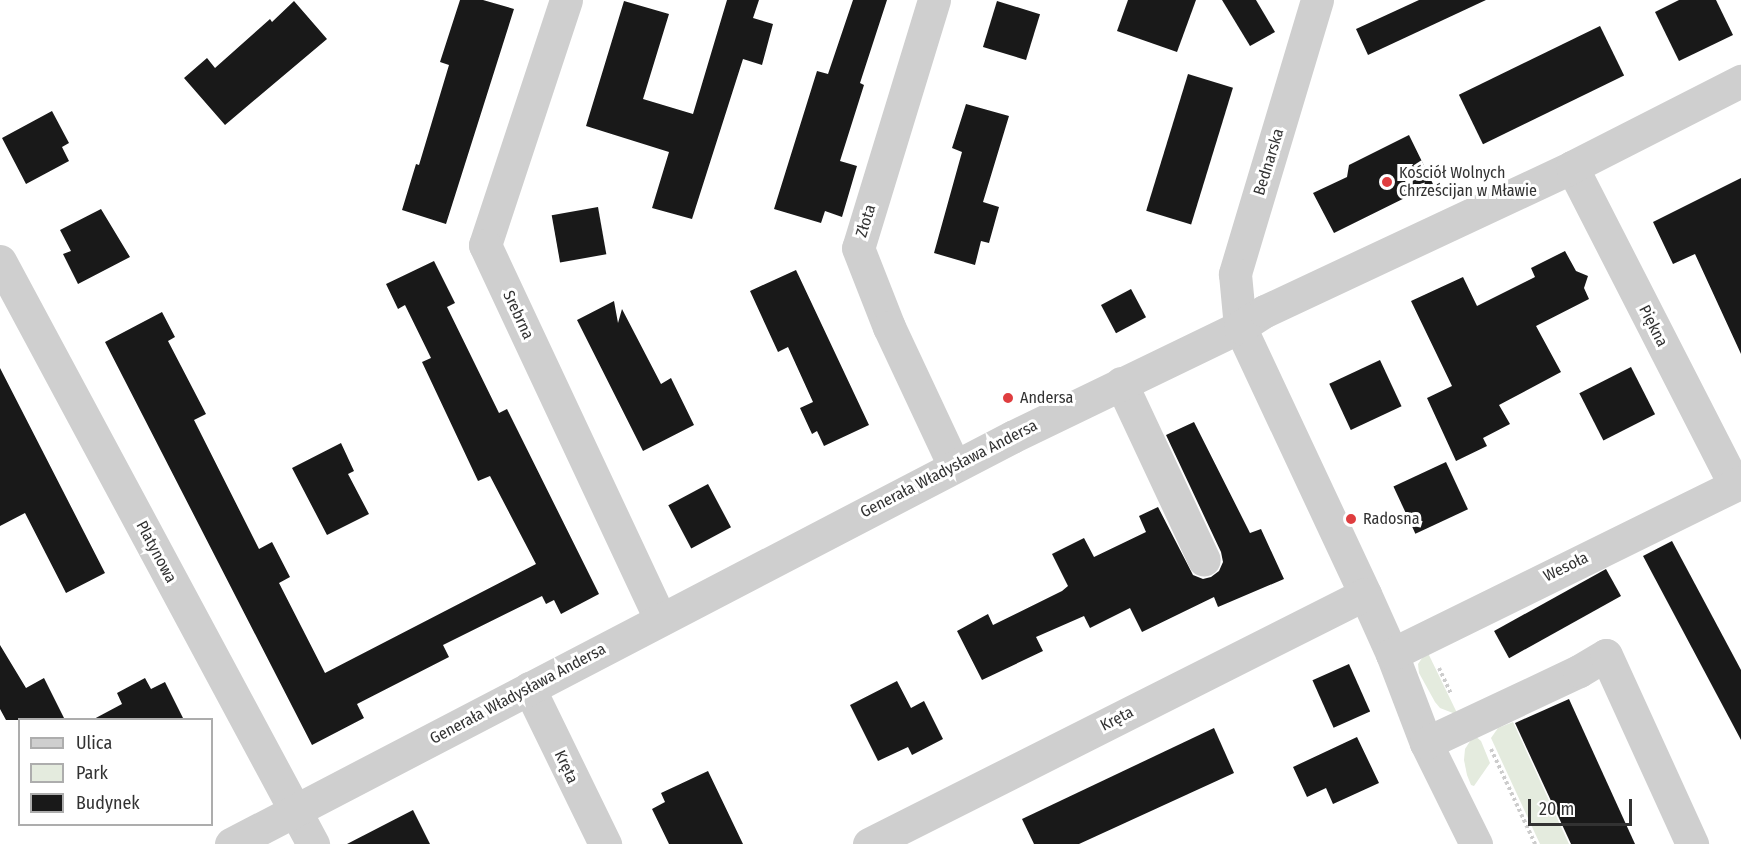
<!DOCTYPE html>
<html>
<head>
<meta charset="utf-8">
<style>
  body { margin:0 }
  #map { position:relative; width:1741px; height:844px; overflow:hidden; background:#fff; font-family:"Fira Sans Condensed",sans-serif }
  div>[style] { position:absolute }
  .green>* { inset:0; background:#e4ebde }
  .building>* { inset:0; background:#191919; transform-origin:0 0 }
  .path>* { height:4px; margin-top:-2px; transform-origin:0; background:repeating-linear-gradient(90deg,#ccc 0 3px,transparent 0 6px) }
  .minor>* { height:33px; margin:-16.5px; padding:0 16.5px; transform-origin:16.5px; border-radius:16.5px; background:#cfcfcf }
  .dots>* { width:16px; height:16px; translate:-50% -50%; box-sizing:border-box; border:3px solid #fff; border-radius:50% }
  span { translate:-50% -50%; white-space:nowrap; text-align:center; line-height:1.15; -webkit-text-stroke:6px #fff; paint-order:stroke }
  .street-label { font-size:16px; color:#323232 }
  .poi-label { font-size:16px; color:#323232 }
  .left { translate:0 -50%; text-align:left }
  .legend { position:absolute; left:18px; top:718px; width:195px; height:108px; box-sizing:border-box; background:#fff; border:2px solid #adadad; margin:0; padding:8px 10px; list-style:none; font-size:18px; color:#323232 }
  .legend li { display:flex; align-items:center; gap:12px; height:30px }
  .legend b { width:30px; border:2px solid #adadad }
  .scale { position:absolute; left:1528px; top:799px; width:104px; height:27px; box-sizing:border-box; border:3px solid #323232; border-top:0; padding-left:8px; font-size:18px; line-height:21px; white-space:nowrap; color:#323232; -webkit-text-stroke:4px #fff; paint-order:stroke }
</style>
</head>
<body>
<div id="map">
  <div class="green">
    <div style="clip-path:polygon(1427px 651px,1458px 715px,1440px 708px,1435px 702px,1419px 673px,1418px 664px)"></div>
    <div style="clip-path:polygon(1513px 722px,1569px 844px,1540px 844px,1491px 738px,1498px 728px)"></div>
    <div style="clip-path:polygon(1474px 735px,1481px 741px,1490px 763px,1474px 786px,1471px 785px,1467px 775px,1464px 760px,1465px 749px)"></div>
  </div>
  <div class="building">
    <div style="clip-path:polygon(460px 0,483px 0,514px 9px,446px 224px,402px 210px,416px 164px,419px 165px,449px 65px,440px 62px)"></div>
    <div style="clip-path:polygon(727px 0,759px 0,753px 18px,773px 24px,762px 65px,743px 59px,692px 219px,652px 208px,669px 152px,586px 126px,624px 1px,669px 14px,643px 99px,693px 114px)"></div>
    <div style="clip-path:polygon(853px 0,887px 0,860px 83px,864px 85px,840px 161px,857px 166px,842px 217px,825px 211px,821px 223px,774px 209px,817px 71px,828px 74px)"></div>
    <div style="clip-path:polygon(1128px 0,1196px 0,1177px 52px,1117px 31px)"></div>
    <div style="clip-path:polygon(1222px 0,1256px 0,1275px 32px,1250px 46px)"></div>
    <div style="clip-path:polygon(1419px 0,1486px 0,1368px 55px,1356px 29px)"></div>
    <div style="clip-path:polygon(1679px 0,1716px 0,1733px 35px,1679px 61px,1655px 12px)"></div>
    <div style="clip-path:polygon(294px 1px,327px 39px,225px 125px,184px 78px,207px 58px,215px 68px,270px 19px,272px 22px)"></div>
    <div style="left:997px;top:1px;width:45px;height:48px;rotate:17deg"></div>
    <div style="left:1600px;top:26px;width:55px;height:157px;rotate:64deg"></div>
    <div style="left:1188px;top:74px;width:47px;height:143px;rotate:17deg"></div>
    <div style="clip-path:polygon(966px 104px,1009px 116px,983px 202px,999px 207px,989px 243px,981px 241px,975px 265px,934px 253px,962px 152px,952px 148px)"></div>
    <div style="clip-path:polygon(52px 111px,69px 143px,62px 147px,69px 161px,26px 184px,2px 138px)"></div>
    <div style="clip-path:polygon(1409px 135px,1433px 184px,1334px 233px,1313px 193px,1347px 177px,1349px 165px)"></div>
    <div style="clip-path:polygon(1741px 178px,1741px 354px,1695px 254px,1673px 264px,1653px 222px)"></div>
    <div style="left:598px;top:207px;width:48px;height:47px;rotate:80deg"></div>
    <div style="clip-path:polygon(101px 209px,130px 257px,78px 284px,63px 254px,71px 251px,60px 230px)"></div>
    <div style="clip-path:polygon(1565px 251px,1576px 271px,1588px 276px,1584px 288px,1589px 299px,1536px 326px,1561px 372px,1499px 405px,1510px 424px,1483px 438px,1487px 446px,1456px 461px,1427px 398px,1452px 386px,1411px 301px,1463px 277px,1477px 306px,1535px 277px,1531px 268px)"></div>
    <div style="clip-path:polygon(434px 261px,455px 303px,447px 307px,499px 413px,507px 409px,599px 594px,561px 614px,554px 600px,546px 604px,542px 596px,443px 645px,449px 657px,357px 704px,364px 718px,312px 745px,105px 342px,162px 312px,175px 337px,168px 341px,206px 414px,194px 420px,259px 549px,272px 542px,290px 577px,279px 583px,325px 673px,536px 564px,490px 476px,478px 481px,422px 362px,431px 358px,405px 305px,398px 309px,386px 284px)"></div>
    <div style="clip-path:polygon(796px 270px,869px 425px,824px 446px,817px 431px,812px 434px,800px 408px,813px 402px,788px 347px,778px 352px,750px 291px)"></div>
    <div style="left:1131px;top:289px;width:32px;height:34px;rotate:62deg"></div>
    <div style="clip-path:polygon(614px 301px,618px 323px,622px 309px,661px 384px,671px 378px,694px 425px,643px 451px,577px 320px)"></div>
    <div style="left:1380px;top:360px;width:51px;height:56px;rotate:65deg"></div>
    <div style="left:1631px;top:367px;width:53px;height:58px;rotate:63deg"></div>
    <div style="clip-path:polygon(0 368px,105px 573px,66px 593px,25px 513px,0 526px)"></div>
    <div style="clip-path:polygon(1194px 422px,1250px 533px,1261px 529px,1284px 579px,1218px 607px,1214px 597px,1142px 632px,1130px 608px,1090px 628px,1084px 616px,1036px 637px,1043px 651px,982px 680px,957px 631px,988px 614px,993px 625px,1062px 591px,1068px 586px,1052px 554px,1084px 538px,1094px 557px,1146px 532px,1139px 516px,1158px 507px,1193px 575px,1203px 579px,1211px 577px,1219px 571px,1223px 562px,1221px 552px,1166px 435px)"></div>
    <div style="clip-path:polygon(341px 443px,354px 471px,348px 474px,369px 514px,327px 535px,292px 468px)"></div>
    <div style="left:1446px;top:462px;width:52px;height:58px;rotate:65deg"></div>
    <div style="left:708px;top:484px;width:49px;height:45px;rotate:62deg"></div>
    <div style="clip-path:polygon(1672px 541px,1741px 670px,1741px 740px,1643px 556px)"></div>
    <div style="left:1606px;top:569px;width:31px;height:128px;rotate:61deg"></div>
    <div style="clip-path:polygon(0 645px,26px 688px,44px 678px,65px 720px,6px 720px,0 709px)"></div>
    <div style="left:1349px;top:664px;width:52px;height:40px;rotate:66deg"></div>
    <div style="clip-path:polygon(145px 678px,151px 689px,165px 682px,184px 720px,92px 720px,122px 704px,117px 693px)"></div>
    <div style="clip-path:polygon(897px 681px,911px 708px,924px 701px,943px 739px,912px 755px,908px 747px,878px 761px,850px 705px)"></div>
    <div style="clip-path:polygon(1569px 699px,1635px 844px,1571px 844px,1515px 723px)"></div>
    <div style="clip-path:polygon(1214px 728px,1234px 773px,1079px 844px,1034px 844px,1022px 819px)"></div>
    <div style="clip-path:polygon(1357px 737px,1379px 783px,1333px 804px,1326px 788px,1307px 797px,1293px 767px)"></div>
    <div style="clip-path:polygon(708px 771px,743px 844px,669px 844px,652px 809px,665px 802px,661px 793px)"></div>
    <div style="clip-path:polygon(413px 810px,430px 844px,347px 844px)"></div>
  </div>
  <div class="path">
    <div style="left:1439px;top:668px;width:29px;rotate:65deg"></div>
    <div style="left:1491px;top:749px;width:105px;rotate:65.1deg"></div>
  </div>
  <div class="minor">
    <div style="left:566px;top:0;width:258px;rotate:108.3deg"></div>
    <div style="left:485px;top:245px;width:413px;rotate:64.9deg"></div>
    <div style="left:934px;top:0;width:259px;rotate:107deg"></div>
    <div style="left:858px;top:248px;width:85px;rotate:68.6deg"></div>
    <div style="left:889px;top:327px;width:153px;rotate:64.9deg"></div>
    <div style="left:1317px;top:0;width:286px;rotate:106.7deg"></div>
    <div style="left:1235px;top:274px;width:53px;rotate:84.6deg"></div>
    <div style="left:1240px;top:327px;width:295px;rotate:64.9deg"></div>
    <div style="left:1365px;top:594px;width:66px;rotate:65.8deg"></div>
    <div style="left:1392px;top:654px;width:95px;rotate:69.1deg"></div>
    <div style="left:1426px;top:743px;width:113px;rotate:63.7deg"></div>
    <div style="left:1572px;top:167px;width:357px;rotate:62.9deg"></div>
    <div style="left:0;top:261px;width:662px;rotate:61.77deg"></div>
    <div style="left:1121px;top:383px;width:195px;rotate:64.9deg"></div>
    <div style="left:1392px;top:654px;width:389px;rotate:-26.2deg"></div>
    <div style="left:529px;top:688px;width:174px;rotate:64deg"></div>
    <div style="left:1426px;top:743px;width:169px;rotate:-25.2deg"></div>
    <div style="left:1579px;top:671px;width:31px;rotate:-31deg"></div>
    <div style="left:1606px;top:655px;width:208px;rotate:65.5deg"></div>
    <div style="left:231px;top:844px;width:881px;rotate:-27.53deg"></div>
    <div style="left:1012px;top:437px;width:253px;rotate:-25.8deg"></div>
    <div style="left:1240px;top:327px;width:30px;rotate:-33deg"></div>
    <div style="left:1265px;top:311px;width:339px;rotate:-25.1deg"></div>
    <div style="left:1572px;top:167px;width:190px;rotate:-27deg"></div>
    <div style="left:869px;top:844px;width:555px;rotate:-26.75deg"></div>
  </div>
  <div class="dots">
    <div style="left:1387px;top:182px;background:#df3d3f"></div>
    <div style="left:1008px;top:398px;background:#df3d3f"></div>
    <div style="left:1351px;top:519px;background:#df3d3f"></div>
  </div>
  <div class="street-label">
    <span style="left:1269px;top:162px;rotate:-73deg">Bednarska</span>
    <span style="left:866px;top:221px;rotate:-73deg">Złota</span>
    <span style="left:518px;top:315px;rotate:65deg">Srebrna</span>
    <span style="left:1653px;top:326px;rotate:63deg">Piękna</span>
    <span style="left:949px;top:469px;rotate:-27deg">Generała Władysława Andersa</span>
    <span style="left:156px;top:552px;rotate:62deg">Platynowa</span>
    <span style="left:1566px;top:567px;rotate:-26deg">Wesoła</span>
    <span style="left:518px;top:694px;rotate:-28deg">Generała Władysława Andersa</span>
    <span style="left:1117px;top:719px;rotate:-27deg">Kręta</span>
    <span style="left:566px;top:767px;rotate:65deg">Kręta</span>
  </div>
  <div class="poi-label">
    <span class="left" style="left:1399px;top:182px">Kościół Wolnych<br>Chrześcijan w Mławie</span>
    <span class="left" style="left:1020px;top:398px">Andersa</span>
    <span class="left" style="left:1363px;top:519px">Radosna</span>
  </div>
  <ul class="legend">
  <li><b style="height:8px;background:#cfcfcf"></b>Ulica</li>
  <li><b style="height:16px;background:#e4ebde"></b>Park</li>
  <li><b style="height:16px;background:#191919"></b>Budynek</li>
  </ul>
  <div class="scale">20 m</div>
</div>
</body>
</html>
